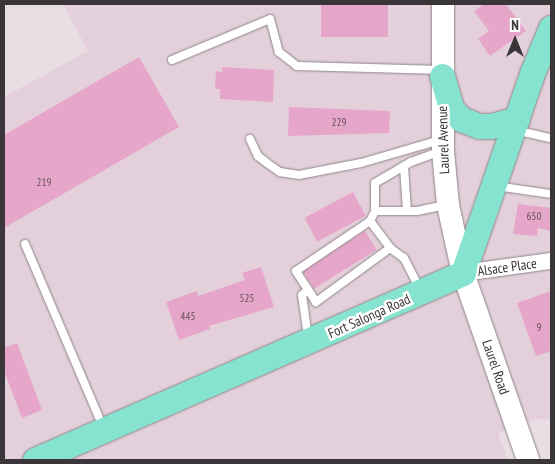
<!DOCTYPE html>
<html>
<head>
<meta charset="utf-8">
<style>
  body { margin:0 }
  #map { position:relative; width:555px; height:464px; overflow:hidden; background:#e9dee3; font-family:"PT Sans Narrow",sans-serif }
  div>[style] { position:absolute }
  .built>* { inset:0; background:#e3d0da }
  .building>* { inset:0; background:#e6a6ca; transform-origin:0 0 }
  .roads { filter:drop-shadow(0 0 1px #8f858a) drop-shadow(0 0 1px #8f858a) }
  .lane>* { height:8px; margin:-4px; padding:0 4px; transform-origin:4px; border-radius:4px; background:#fff }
  .street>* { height:16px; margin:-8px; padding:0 8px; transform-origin:8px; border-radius:8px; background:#fff }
  .secondary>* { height:22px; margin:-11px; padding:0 11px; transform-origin:11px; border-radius:11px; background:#fff }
  .primary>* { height:25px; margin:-12.5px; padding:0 12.5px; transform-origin:12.5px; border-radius:12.5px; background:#86e3d0 }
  span { translate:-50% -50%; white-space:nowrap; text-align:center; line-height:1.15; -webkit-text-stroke:5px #fff; paint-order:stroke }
  .number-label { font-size:11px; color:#65515c }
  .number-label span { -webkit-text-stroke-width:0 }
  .street-label { font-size:14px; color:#3a3538 }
  .frame { position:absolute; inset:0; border:5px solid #3a3538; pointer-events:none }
  .north { position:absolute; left:490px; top:15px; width:50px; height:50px; -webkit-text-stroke:4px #fff; paint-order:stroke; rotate:0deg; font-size:14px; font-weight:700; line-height:20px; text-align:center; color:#3a3538 }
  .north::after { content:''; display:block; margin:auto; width:18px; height:22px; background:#3a3538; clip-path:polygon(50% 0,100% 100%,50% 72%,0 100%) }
</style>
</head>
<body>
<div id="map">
  <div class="built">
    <div style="clip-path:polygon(63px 4px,551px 4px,551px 420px,538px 419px,498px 433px,508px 460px,4px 460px,4px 97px,88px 51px)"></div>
  </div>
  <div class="building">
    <div style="left:321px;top:4px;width:67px;height:33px"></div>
    <div style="clip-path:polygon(484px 4px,506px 4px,526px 31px,490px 56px,478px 39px,489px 31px,474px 11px)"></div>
    <div style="clip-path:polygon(139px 57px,179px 127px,4px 228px,4px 135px)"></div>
    <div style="clip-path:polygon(222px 67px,274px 70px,273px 102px,220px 99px,220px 89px,215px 89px,216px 71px,222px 72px)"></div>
    <div style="clip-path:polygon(289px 107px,390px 111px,389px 133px,288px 136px)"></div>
    <div style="left:353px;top:192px;width:27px;height:55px;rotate:62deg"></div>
    <div style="clip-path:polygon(518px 204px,551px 208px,551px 231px,538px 228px,537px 236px,513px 234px)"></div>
    <div style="left:365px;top:231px;width:22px;height:74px;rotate:58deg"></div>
    <div style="clip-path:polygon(261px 267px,274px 307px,209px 326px,210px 329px,179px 340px,166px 302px,197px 291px,198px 296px,245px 280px,242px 273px)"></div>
    <div style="clip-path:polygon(551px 291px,551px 351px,536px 356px,517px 303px)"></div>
    <div style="clip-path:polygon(17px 343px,42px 410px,22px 418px,4px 371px,4px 348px)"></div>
  </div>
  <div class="roads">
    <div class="lane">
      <div style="left:172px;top:60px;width:106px;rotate:-22.7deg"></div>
      <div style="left:270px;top:19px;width:34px;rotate:75deg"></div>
      <div style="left:279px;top:52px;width:23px;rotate:38deg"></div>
      <div style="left:297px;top:66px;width:145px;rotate:1.6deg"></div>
      <div style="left:515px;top:130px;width:37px;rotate:13deg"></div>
      <div style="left:250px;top:139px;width:19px;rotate:65deg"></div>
      <div style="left:258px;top:156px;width:11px;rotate:38deg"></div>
      <div style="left:267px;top:163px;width:16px;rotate:35deg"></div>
      <div style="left:280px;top:172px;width:19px;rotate:9deg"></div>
      <div style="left:299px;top:175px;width:63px;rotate:-11deg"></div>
      <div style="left:361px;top:163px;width:82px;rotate:-16.2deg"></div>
      <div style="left:404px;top:166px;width:45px;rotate:86.2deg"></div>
      <div style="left:496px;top:186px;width:56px;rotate:8.3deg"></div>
      <div style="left:375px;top:211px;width:42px"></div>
      <div style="left:417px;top:211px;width:30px;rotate:-12deg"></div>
      <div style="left:370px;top:221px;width:34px;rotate:53deg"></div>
      <div style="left:390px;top:248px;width:17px;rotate:36deg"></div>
      <div style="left:404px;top:258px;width:35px;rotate:63deg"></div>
      <div style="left:25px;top:244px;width:199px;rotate:66.9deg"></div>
      <div style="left:390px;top:248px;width:92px;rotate:143.9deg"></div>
      <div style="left:316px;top:302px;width:37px;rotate:-123deg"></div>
      <div style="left:296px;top:271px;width:89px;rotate:-34deg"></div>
      <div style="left:370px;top:221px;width:11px;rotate:-63deg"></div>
      <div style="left:375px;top:211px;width:28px;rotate:-90deg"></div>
      <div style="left:375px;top:183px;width:42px;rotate:-30.3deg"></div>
      <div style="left:411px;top:162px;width:32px;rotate:-20deg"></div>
      <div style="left:308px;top:337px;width:42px;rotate:-98.1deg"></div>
      <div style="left:302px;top:295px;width:8px;rotate:-40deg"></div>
    </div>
    <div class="street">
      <div style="left:463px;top:273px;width:89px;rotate:-7.8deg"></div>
    </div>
    <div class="secondary">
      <div style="left:443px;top:4px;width:147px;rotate:90deg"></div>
      <div style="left:443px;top:151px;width:54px;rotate:84.7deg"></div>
      <div style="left:448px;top:205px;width:70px;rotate:77.6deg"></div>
      <div style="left:463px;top:273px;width:198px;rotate:70.8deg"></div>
    </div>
    <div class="primary">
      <div style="left:442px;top:76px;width:33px;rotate:74deg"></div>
      <div style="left:451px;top:108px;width:15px;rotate:48deg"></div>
      <div style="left:461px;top:119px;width:19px;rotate:21deg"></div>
      <div style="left:479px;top:126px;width:12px"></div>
      <div style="left:491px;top:126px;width:27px;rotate:-15deg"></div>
      <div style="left:35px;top:460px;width:467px;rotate:-23.6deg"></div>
      <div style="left:463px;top:273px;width:214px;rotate:-70.9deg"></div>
      <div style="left:533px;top:71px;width:47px;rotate:-67.3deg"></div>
    </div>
  </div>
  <div class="number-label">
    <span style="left:339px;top:122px">229</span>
    <span style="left:44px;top:182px">219</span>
    <span style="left:534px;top:216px">650</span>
    <span style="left:247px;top:298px">525</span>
    <span style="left:188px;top:316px">445</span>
    <span style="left:539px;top:327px">9</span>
  </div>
  <div class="street-label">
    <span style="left:443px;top:140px;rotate:-92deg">Laurel Avenue</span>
    <span style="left:507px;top:267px;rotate:-8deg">Alsace Place</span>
    <span style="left:369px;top:316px;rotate:-24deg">Fort Salonga Road</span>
    <span style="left:496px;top:367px;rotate:71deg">Laurel Road</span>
  </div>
  <div class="frame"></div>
  <div class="north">N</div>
</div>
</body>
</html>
